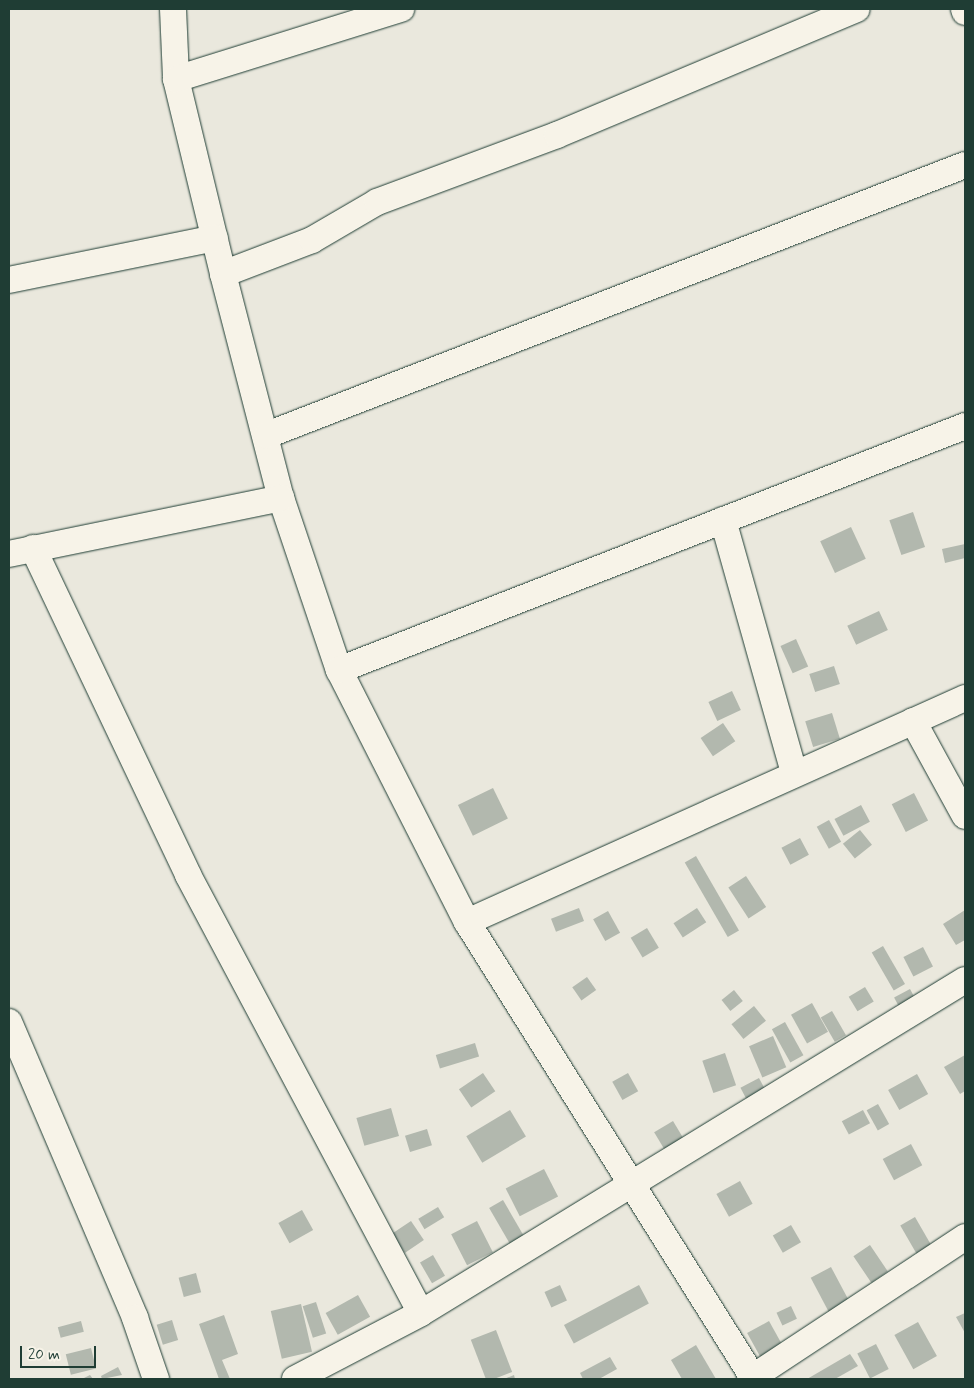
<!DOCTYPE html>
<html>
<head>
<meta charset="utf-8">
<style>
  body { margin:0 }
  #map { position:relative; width:974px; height:1388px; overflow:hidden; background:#eae8dd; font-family:Mynerve,sans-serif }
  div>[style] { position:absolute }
  .building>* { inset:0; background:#b2b8ae; transform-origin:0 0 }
  .roads { filter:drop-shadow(0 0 1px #1f3d34) drop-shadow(0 0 1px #1f3d34) }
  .street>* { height:26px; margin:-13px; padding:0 13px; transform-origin:13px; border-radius:13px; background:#f7f3e8 }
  span { translate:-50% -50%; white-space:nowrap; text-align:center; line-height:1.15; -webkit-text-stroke:5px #f7f3e8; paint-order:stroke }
  .frame { position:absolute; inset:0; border:10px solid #1f3d34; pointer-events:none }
  .scale { position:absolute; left:20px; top:1346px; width:76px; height:22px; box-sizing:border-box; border:2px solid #1f3d34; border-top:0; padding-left:6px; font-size:15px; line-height:18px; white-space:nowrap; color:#1f3d34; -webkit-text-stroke:4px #f7f3e8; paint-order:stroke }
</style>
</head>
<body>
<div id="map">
  <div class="building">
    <div style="left:913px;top:512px;width:37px;height:25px;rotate:71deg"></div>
    <div style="left:851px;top:527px;width:35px;height:34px;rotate:65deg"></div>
    <div style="clip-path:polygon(965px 544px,965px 558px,945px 563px,942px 549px)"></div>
    <div style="left:879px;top:611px;width:21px;height:35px;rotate:65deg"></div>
    <div style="left:796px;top:639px;width:30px;height:17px;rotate:66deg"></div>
    <div style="left:834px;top:666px;width:19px;height:26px;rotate:72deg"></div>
    <div style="left:732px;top:691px;width:21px;height:26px;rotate:65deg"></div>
    <div style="left:832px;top:713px;width:27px;height:28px;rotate:73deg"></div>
    <div style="left:723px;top:723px;width:22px;height:27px;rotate:56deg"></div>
    <div style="left:493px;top:788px;width:34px;height:39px;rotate:64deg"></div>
    <div style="left:914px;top:793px;width:31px;height:25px;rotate:63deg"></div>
    <div style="left:861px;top:805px;width:19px;height:30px;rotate:62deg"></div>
    <div style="left:829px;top:820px;width:25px;height:14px;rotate:61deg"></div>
    <div style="left:860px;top:830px;width:19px;height:22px;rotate:51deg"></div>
    <div style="left:800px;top:838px;width:19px;height:21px;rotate:62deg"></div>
    <div style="left:696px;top:856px;width:86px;height:13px;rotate:60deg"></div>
    <div style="left:746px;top:876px;width:37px;height:21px;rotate:57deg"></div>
    <div style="left:579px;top:908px;width:14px;height:30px;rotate:69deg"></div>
    <div style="left:697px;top:908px;width:17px;height:28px;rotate:57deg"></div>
    <div style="clip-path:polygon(965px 910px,965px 940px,956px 945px,943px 924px)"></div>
    <div style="left:608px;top:911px;width:25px;height:17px;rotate:61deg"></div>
    <div style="left:647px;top:928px;width:23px;height:19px;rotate:59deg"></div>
    <div style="left:883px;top:946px;width:44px;height:13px;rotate:60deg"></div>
    <div style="left:923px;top:947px;width:22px;height:22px;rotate:63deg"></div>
    <div style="left:587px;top:977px;width:16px;height:18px;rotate:55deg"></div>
    <div style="left:865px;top:987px;width:17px;height:19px;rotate:59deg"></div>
    <div style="left:910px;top:989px;width:19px;height:18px;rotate:62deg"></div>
    <div style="left:734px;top:990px;width:14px;height:16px;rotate:51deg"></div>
    <div style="left:812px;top:1003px;width:33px;height:24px;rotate:61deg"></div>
    <div style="left:754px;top:1006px;width:19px;height:29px;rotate:51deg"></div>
    <div style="left:832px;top:1011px;width:28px;height:13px;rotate:60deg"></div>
    <div style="left:785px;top:1022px;width:38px;height:15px;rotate:61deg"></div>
    <div style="left:773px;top:1036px;width:34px;height:26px;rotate:67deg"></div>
    <div style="left:475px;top:1043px;width:14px;height:41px;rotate:73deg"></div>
    <div style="left:725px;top:1053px;width:34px;height:24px;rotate:71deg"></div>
    <div style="clip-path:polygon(965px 1055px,965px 1091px,960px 1094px,944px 1067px)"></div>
    <div style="left:483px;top:1073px;width:22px;height:29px;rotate:56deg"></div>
    <div style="left:628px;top:1073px;width:21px;height:18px;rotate:61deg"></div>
    <div style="left:917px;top:1074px;width:23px;height:33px;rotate:61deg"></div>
    <div style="left:759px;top:1078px;width:21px;height:21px;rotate:62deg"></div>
    <div style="left:878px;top:1104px;width:23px;height:13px;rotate:61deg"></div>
    <div style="left:391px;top:1108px;width:29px;height:36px;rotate:74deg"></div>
    <div style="left:510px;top:1110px;width:31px;height:51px;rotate:59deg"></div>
    <div style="left:863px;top:1110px;width:15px;height:24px;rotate:62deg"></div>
    <div style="left:673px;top:1121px;width:23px;height:22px;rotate:59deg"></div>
    <div style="left:427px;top:1129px;width:17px;height:23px;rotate:73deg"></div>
    <div style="left:911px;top:1144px;width:24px;height:32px;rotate:62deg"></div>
    <div style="left:544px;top:1169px;width:31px;height:43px;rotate:63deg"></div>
    <div style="left:740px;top:1181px;width:26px;height:27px;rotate:61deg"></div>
    <div style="left:503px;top:1200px;width:42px;height:16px;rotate:60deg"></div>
    <div style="left:438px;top:1207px;width:12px;height:23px;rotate:59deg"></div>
    <div style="left:302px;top:1210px;width:23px;height:27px;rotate:61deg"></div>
    <div style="left:915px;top:1217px;width:34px;height:17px;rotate:60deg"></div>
    <div style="left:411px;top:1221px;width:23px;height:23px;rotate:56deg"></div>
    <div style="left:477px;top:1221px;width:35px;height:29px;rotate:63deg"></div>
    <div style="left:791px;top:1225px;width:20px;height:21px;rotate:60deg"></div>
    <div style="left:870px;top:1245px;width:32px;height:20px;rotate:56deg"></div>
    <div style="left:433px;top:1255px;width:24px;height:15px;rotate:60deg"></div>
    <div style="left:831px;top:1267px;width:42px;height:23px;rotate:62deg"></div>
    <div style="left:196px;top:1273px;width:20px;height:18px;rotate:75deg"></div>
    <div style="left:560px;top:1285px;width:17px;height:17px;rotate:66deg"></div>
    <div style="left:639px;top:1285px;width:21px;height:85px;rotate:62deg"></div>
    <div style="left:358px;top:1295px;width:25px;height:37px;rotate:61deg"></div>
    <div style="left:316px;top:1302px;width:33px;height:14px;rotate:72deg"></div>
    <div style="left:301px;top:1304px;width:49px;height:31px;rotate:77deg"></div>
    <div style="left:791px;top:1306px;width:14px;height:16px;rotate:65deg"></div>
    <div style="clip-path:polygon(965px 1313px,965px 1333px,956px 1317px)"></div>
    <div style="clip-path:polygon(224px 1315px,238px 1354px,222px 1360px,230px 1379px,219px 1379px,199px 1324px)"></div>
    <div style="left:172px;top:1320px;width:21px;height:16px;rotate:73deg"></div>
    <div style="left:81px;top:1321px;width:11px;height:24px;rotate:75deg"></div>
    <div style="left:769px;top:1321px;width:33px;height:25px;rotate:61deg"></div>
    <div style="left:918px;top:1322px;width:39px;height:27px;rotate:61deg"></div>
    <div style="left:496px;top:1330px;width:45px;height:27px;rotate:69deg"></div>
    <div style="left:876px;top:1344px;width:28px;height:21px;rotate:63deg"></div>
    <div style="clip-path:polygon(696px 1345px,716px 1379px,682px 1379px,671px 1360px)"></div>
    <div style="left:91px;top:1348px;width:21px;height:26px;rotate:76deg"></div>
    <div style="clip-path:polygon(850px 1354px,858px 1366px,835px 1379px,807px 1379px)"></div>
    <div style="clip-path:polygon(610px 1357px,617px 1369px,599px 1379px,583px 1379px,580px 1373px)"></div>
    <div style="clip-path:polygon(118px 1367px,122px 1375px,102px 1379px,101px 1376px)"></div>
    <div style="clip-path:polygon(90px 1375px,93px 1379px,82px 1379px)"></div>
    <div style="clip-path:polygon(514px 1375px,515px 1379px,504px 1379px)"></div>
  </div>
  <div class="roads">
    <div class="street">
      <div style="left:173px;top:9px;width:70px;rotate:87.5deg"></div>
      <div style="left:176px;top:79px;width:201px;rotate:76.4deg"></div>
      <div style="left:223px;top:274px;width:231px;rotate:75.5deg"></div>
      <div style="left:281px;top:498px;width:182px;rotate:71.4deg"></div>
      <div style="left:339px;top:670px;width:283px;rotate:63.1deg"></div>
      <div style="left:467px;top:922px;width:540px;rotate:57.87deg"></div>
      <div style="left:964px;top:9px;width:3px;rotate:72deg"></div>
      <div style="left:176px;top:79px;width:236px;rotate:-17.3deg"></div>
      <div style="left:223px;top:274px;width:95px;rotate:-20.9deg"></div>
      <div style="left:312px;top:240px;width:75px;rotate:-30.3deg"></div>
      <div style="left:377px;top:202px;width:192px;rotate:-20.4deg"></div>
      <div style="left:557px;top:135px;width:325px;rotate:-22.8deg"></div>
      <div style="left:9px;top:280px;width:210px;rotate:-11.5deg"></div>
      <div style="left:267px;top:435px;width:748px;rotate:-21.15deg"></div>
      <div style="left:723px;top:520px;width:262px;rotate:74.3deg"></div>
      <div style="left:33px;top:548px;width:362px;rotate:64.6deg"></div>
      <div style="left:188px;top:875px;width:496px;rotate:62deg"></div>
      <div style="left:9px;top:554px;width:278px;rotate:-11.6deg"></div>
      <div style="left:339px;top:670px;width:672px;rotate:-21.29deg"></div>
      <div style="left:913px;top:721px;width:108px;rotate:61.3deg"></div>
      <div style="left:467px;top:922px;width:546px;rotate:-24.22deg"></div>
      <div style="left:9px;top:1022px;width:322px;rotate:66.9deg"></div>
      <div style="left:135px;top:1318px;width:65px;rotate:71deg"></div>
      <div style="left:295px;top:1379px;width:142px;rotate:-27.6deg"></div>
      <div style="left:421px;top:1313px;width:638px;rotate:-31.47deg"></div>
      <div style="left:750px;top:1379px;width:258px;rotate:-33.4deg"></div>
    </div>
  </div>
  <div class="frame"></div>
  <div class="scale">20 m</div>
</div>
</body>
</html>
